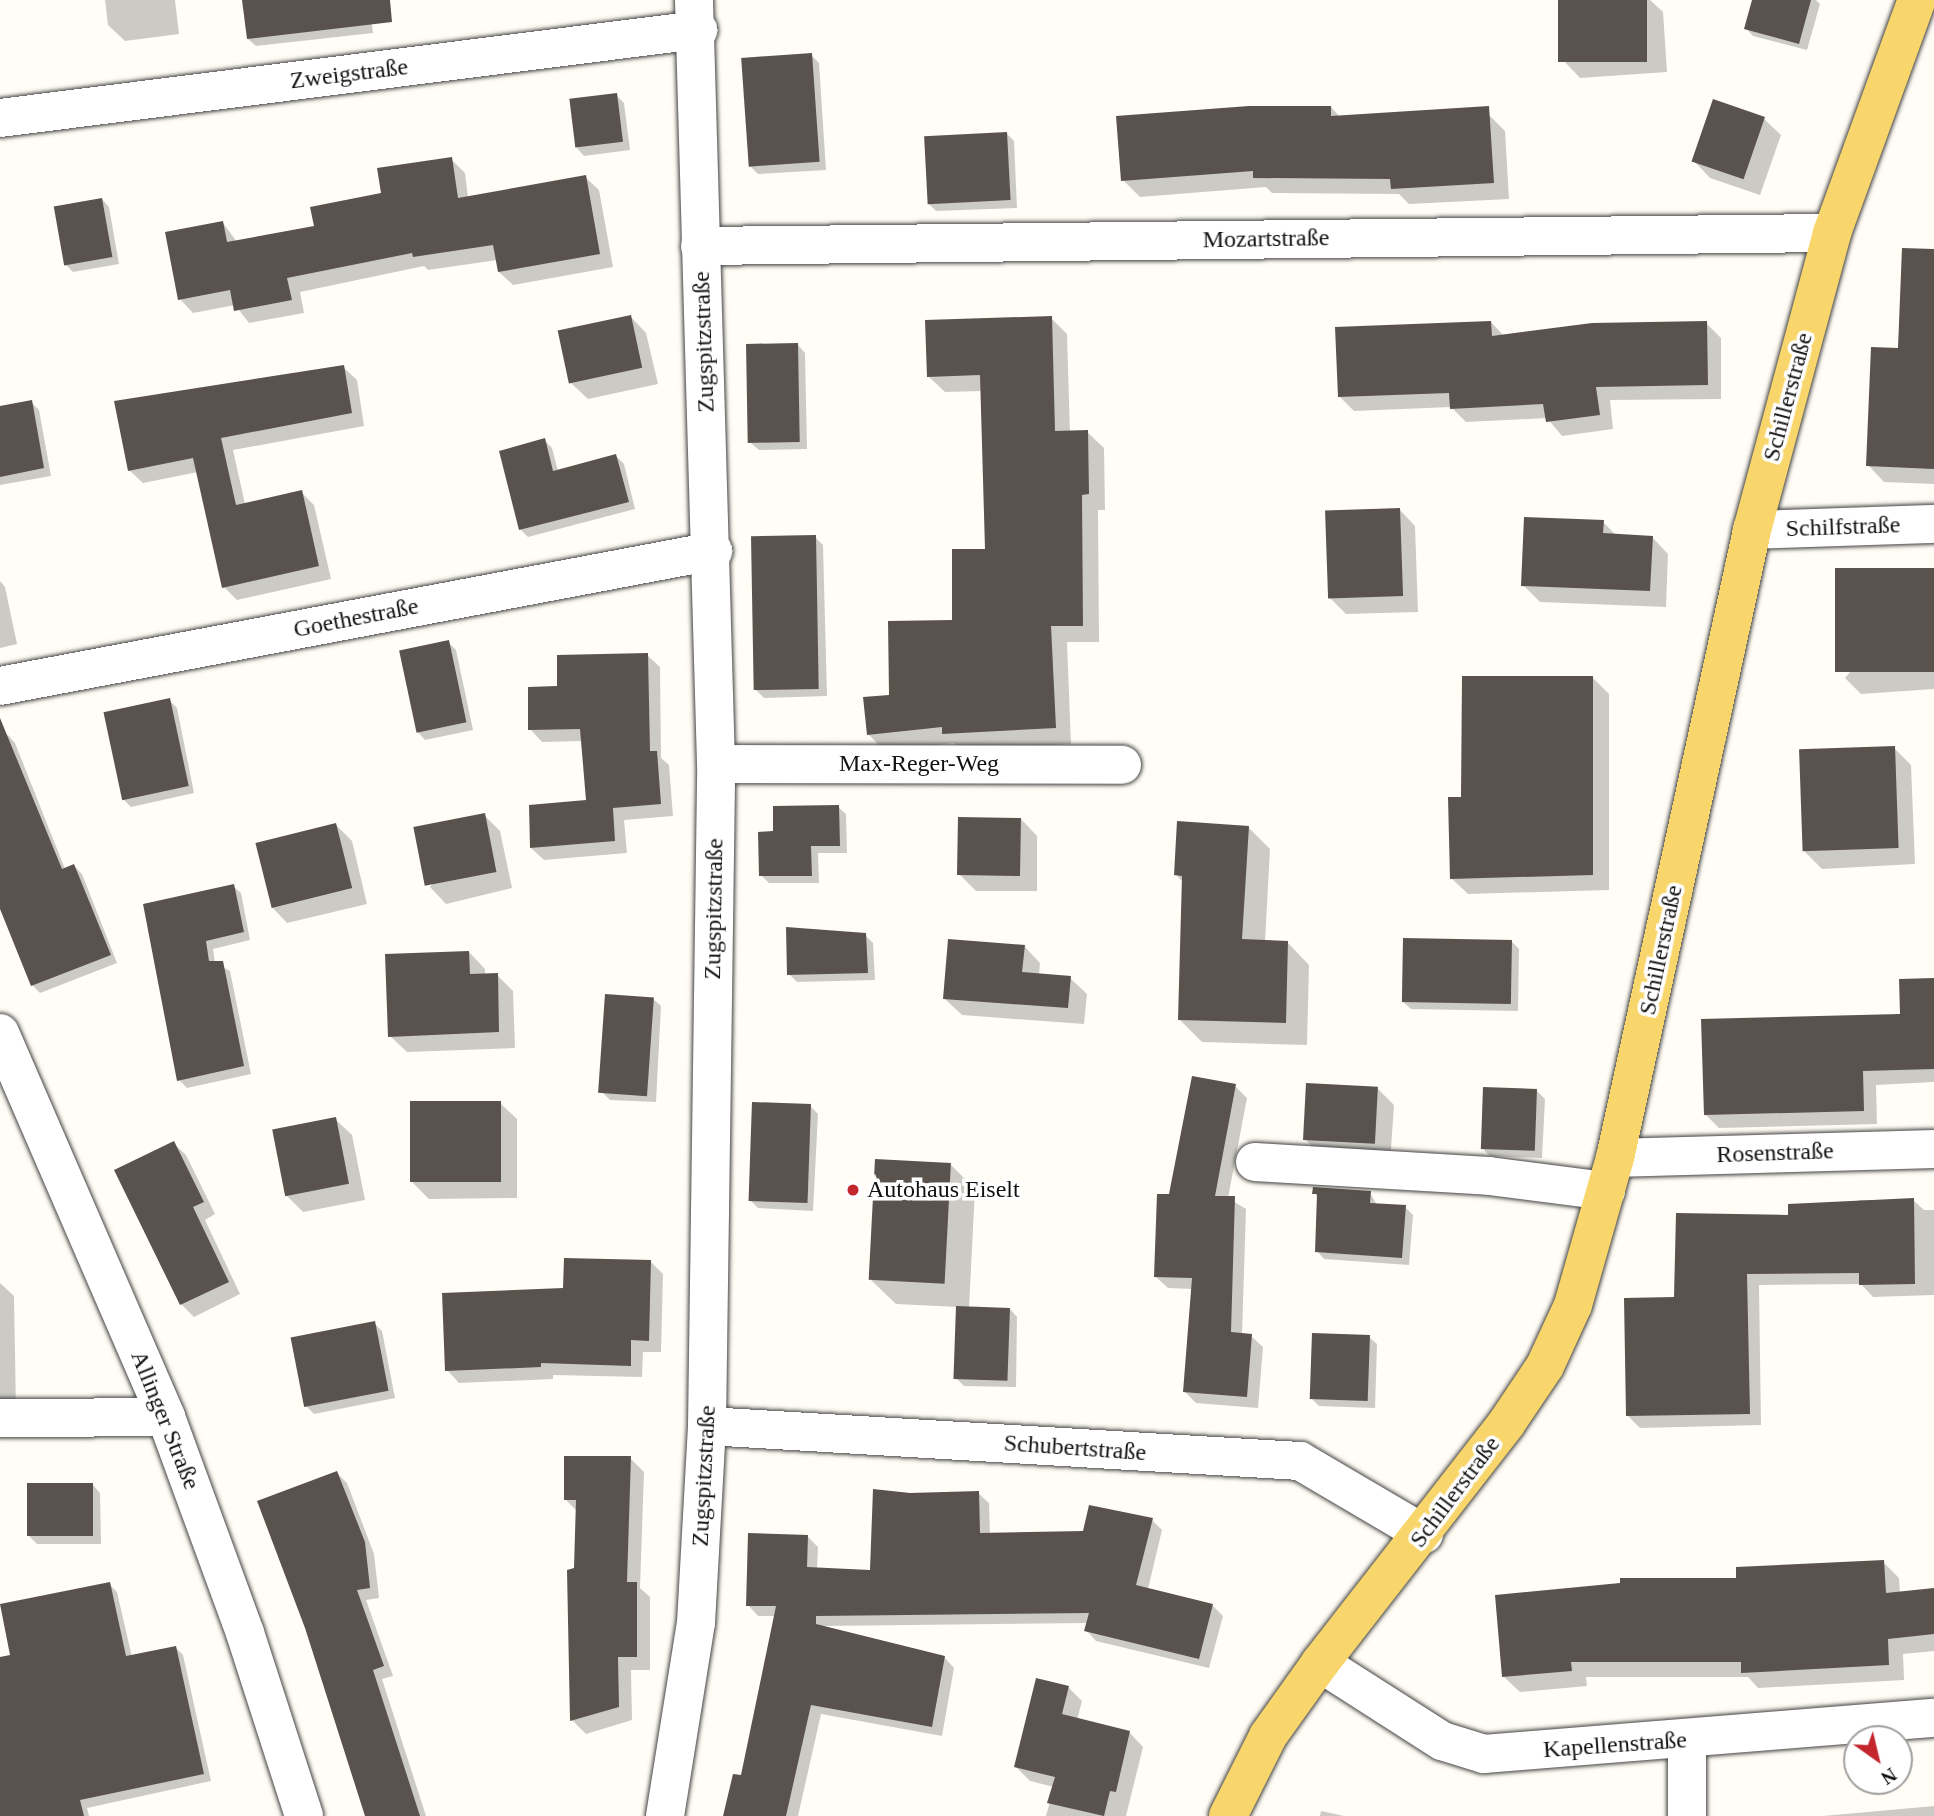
<!DOCTYPE html>
<html>
<head>
<meta charset="utf-8">
<style>
  body { margin:0 }
  #map { position:relative; width:1934px; height:1816px; overflow:hidden; background:#fffdf5; font-family:"Times New Roman",serif }
  div>[style] { position:absolute }
  .shadow>* { inset:0; background:#0003 }
  .building>* { inset:0; background:#5a524d; transform-origin:0 0 }
  .roads { filter:drop-shadow(0 0 2px #444) drop-shadow(0 0 2px #444) }
  .minor>* { height:38px; margin:-19px; padding:0 19px; transform-origin:19px; border-radius:19px; background:#fff }
  .major>* { height:38px; margin:-19px; padding:0 19px; transform-origin:19px; border-radius:19px; background:#f9d66b }
  .dots>* { width:19px; height:19px; translate:-50% -50%; box-sizing:border-box; border:4px solid #fff; border-radius:50% }
  span { translate:-50% -50%; white-space:nowrap; text-align:center; line-height:1.15; -webkit-text-stroke:7px #fff; paint-order:stroke }
  .street-label { font-size:24px; color:#111 }
  .poi-label { font-size:24px; color:#111 }
  .left { translate:0 -50%; text-align:left }
  .north { position:absolute; left:1843px; top:1725px; width:70px; height:70px; box-sizing:border-box; background:#fff; border:2px solid #a0a0a0; border-radius:50%; rotate:146deg; font-size:19px; font-weight:700; line-height:28px; text-align:center; color:#111 }
  .north::after { content:''; display:block; margin:auto; width:24px; height:32px; background:#c4262e; clip-path:polygon(50% 0,100% 100%,50% 72%,0 100%) }
</style>
</head>
<body>
<div id="map">
  <div class="shadow">
    <div style="clip-path:polygon(105px 0,175px 0,179px 34px,125px 41px,108px 25px)"></div>
    <div style="clip-path:polygon(244px 0,369px 0,373px 33px,256px 46px,248px 39px)"></div>
    <div style="clip-path:polygon(1586px 0,1650px 0,1663px 12px,1667px 72px,1580px 78px,1564px 61px)"></div>
    <div style="clip-path:polygon(1754px 0,1816px 0,1820px 4px,1807px 50px,1753px 36px,1746px 28px)"></div>
    <div style="clip-path:polygon(811px 55px,819px 63px,826px 170px,758px 174px,750px 166px)"></div>
    <div style="clip-path:polygon(616px 95px,624px 103px,630px 150px,584px 156px,577px 148px)"></div>
    <div style="clip-path:polygon(1331px 107px,1340px 117px,1489px 115px,1505px 131px,1509px 199px,1409px 204px,1399px 194px,1272px 193px,1266px 187px,1140px 197px,1123px 180px)"></div>
    <div style="clip-path:polygon(1764px 119px,1781px 135px,1760px 195px,1710px 178px,1694px 161px)"></div>
    <div style="clip-path:polygon(1006px 133px,1014px 141px,1017px 208px,936px 211px,928px 203px)"></div>
    <div style="clip-path:polygon(451px 159px,465px 173px,468px 198px,585px 177px,599px 190px,613px 267px,513px 285px,499px 272px,497px 260px,428px 270px,424px 266px,300px 292px,304px 313px,249px 323px,235px 305px,193px 313px,180px 299px,223px 223px,237px 242px,316px 228px)"></div>
    <div style="clip-path:polygon(102px 199px,109px 207px,119px 264px,73px 272px,65px 264px)"></div>
    <div style="clip-path:polygon(1934px 251px,1934px 484px,1884px 482px,1868px 465px)"></div>
    <div style="clip-path:polygon(630px 316px,646px 333px,658px 384px,588px 399px,571px 383px)"></div>
    <div style="clip-path:polygon(1051px 318px,1067px 334px,1070px 433px,1087px 432px,1104px 448px,1105px 510px,1098px 510px,1099px 642px,1067px 642px,1071px 744px,960px 750px,954px 743px,885px 751px,868px 734px,891px 696px,954px 622px,986px 551px,982px 391px,945px 392px,928px 376px)"></div>
    <div style="clip-path:polygon(1491px 322px,1504px 336px,1706px 323px,1721px 338px,1721px 399px,1610px 400px,1613px 429px,1562px 436px,1547px 418px,1466px 422px,1451px 407px,1354px 411px,1339px 396px)"></div>
    <div style="clip-path:polygon(798px 345px,805px 353px,807px 449px,759px 450px,751px 443px)"></div>
    <div style="clip-path:polygon(343px 367px,357px 380px,364px 426px,233px 450px,245px 504px,301px 492px,314px 505px,331px 579px,237px 600px,224px 587px,198px 472px,143px 483px,129px 470px)"></div>
    <div style="clip-path:polygon(31px 402px,39px 410px,51px 476px,0 485px,0 407px)"></div>
    <div style="clip-path:polygon(544px 440px,552px 448px,558px 471px,616px 456px,624px 464px,635px 509px,528px 537px,520px 529px)"></div>
    <div style="clip-path:polygon(1399px 509px,1415px 526px,1418px 612px,1346px 614px,1330px 598px)"></div>
    <div style="clip-path:polygon(1603px 522px,1617px 536px,1652px 537px,1668px 554px,1666px 607px,1540px 602px,1523px 585px)"></div>
    <div style="clip-path:polygon(815px 537px,823px 545px,827px 696px,764px 698px,756px 690px)"></div>
    <div style="clip-path:polygon(1934px 572px,1934px 689px,1861px 694px,1845px 678px)"></div>
    <div style="clip-path:polygon(0 581px,5px 587px,17px 644px,0 648px)"></div>
    <div style="clip-path:polygon(448px 642px,456px 650px,473px 730px,425px 740px,418px 732px)"></div>
    <div style="clip-path:polygon(647px 655px,660px 667px,661px 758px,669px 765px,673px 816px,624px 820px,627px 853px,544px 860px,531px 848px,588px 802px,582px 741px,542px 742px,530px 729px,559px 688px)"></div>
    <div style="clip-path:polygon(1593px 678px,1609px 694px,1609px 890px,1468px 894px,1451px 878px,1463px 798px)"></div>
    <div style="clip-path:polygon(169px 700px,177px 708px,194px 793px,131px 807px,123px 799px)"></div>
    <div style="clip-path:polygon(8px 735px,15px 743px,65px 869px,74px 866px,82px 874px,117px 963px,40px 993px,32px 985px,0 904px,0 738px)"></div>
    <div style="clip-path:polygon(1894px 748px,1911px 765px,1915px 864px,1822px 869px,1805px 852px)"></div>
    <div style="clip-path:polygon(838px 807px,846px 814px,847px 853px,818px 853px,819px 883px,769px 883px,761px 875px)"></div>
    <div style="clip-path:polygon(484px 815px,500px 831px,512px 888px,446px 904px,430px 887px)"></div>
    <div style="clip-path:polygon(1021px 819px,1037px 836px,1037px 891px,976px 891px,960px 875px)"></div>
    <div style="clip-path:polygon(336px 825px,352px 841px,367px 904px,287px 923px,271px 906px)"></div>
    <div style="clip-path:polygon(1248px 827px,1270px 849px,1265px 942px,1287px 942px,1309px 965px,1307px 1045px,1202px 1042px,1180px 1020px,1184px 883px,1176px 875px)"></div>
    <div style="clip-path:polygon(233px 886px,241px 893px,250px 940px,213px 949px,215px 963px,230px 971px,251px 1074px,187px 1088px,179px 1080px,145px 905px)"></div>
    <div style="clip-path:polygon(865px 935px,873px 943px,875px 980px,797px 982px,789px 974px)"></div>
    <div style="clip-path:polygon(1511px 941px,1519px 949px,1518px 1011px,1411px 1009px,1403px 1002px)"></div>
    <div style="clip-path:polygon(1024px 946px,1040px 963px,1039px 975px,1070px 978px,1087px 994px,1084px 1024px,962px 1015px,945px 999px)"></div>
    <div style="clip-path:polygon(469px 952px,485px 969px,485px 975px,497px 975px,513px 991px,515px 1048px,407px 1052px,390px 1036px)"></div>
    <div style="clip-path:polygon(1934px 980px,1934px 1082px,1876px 1085px,1877px 1124px,1719px 1128px,1705px 1114px,1902px 1016px)"></div>
    <div style="clip-path:polygon(653px 999px,661px 1006px,656px 1102px,610px 1100px,602px 1092px)"></div>
    <div style="clip-path:polygon(1235px 1086px,1247px 1098px,1228px 1198px,1246px 1209px,1242px 1335px,1251px 1336px,1263px 1347px,1258px 1408px,1196px 1403px,1184px 1391px,1193px 1289px,1168px 1288px,1156px 1277px)"></div>
    <div style="clip-path:polygon(1377px 1088px,1394px 1105px,1390px 1163px,1321px 1156px,1305px 1139px)"></div>
    <div style="clip-path:polygon(1537px 1091px,1545px 1099px,1542px 1158px,1490px 1156px,1483px 1149px)"></div>
    <div style="clip-path:polygon(500px 1103px,517px 1119px,517px 1198px,429px 1199px,412px 1182px)"></div>
    <div style="clip-path:polygon(810px 1106px,818px 1114px,813px 1211px,758px 1208px,750px 1200px)"></div>
    <div style="clip-path:polygon(335px 1119px,352px 1135px,365px 1200px,303px 1212px,287px 1196px)"></div>
    <div style="clip-path:polygon(173px 1143px,186px 1155px,215px 1214px,205px 1220px,240px 1294px,194px 1317px,181px 1304px)"></div>
    <div style="clip-path:polygon(950px 1164px,975px 1189px,969px 1308px,1010px 1309px,1017px 1317px,1016px 1387px,964px 1386px,956px 1378px,958px 1307px,896px 1304px,871px 1280px)"></div>
    <div style="clip-path:polygon(1314px 1193px,1370px 1193px,1377px 1205px,1405px 1207px,1413px 1215px,1409px 1265px,1324px 1259px,1317px 1251px,1319px 1198px)"></div>
    <div style="clip-path:polygon(1859px 1200px,1913px 1200px,1924px 1210px,1934px 1210px,1934px 1295px,1873px 1297px,1861px 1284px,1759px 1285px,1761px 1425px,1640px 1428px,1628px 1416px,1676px 1299px,1789px 1217px,1859px 1205px)"></div>
    <div style="clip-path:polygon(651px 1262px,663px 1274px,661px 1352px,643px 1352px,642px 1377px,553px 1375px,553px 1379px,459px 1383px,447px 1370px,565px 1290px)"></div>
    <div style="clip-path:polygon(0 1283px,14px 1296px,16px 1411px,0 1420px)"></div>
    <div style="clip-path:polygon(374px 1323px,382px 1331px,395px 1398px,314px 1414px,306px 1406px)"></div>
    <div style="clip-path:polygon(1369px 1337px,1377px 1344px,1375px 1408px,1319px 1406px,1311px 1398px)"></div>
    <div style="clip-path:polygon(630px 1458px,644px 1472px,640px 1588px,650px 1597px,650px 1670px,631px 1670px,632px 1720px,586px 1734px,572px 1720px,578px 1512px,565px 1499px)"></div>
    <div style="clip-path:polygon(337px 1473px,347px 1483px,374px 1554px,379px 1598px,366px 1600px,393px 1676px,382px 1679px,426px 1816px,366px 1816px)"></div>
    <div style="clip-path:polygon(93px 1485px,100px 1493px,101px 1544px,37px 1544px,29px 1536px)"></div>
    <div style="clip-path:polygon(978px 1493px,989px 1503px,990px 1535px,1085px 1533px,1152px 1520px,1162px 1530px,1148px 1589px,1212px 1605px,1223px 1616px,1209px 1668px,1096px 1641px,1086px 1630px,1088px 1623px,822px 1626px,944px 1657px,954px 1668px,942px 1736px,821px 1714px,798px 1816px,725px 1816px,743px 1778px,776px 1616px,758px 1616px,748px 1605px,807px 1536px,818px 1547px,817px 1570px,872px 1572px,910px 1495px)"></div>
    <div style="clip-path:polygon(1883px 1562px,1899px 1578px,1900px 1594px,1934px 1590px,1934px 1651px,1903px 1654px,1904px 1680px,1758px 1688px,1748px 1677px,1586px 1677px,1587px 1686px,1520px 1692px,1504px 1677px,1738px 1579px)"></div>
    <div style="clip-path:polygon(109px 1584px,117px 1592px,132px 1657px,175px 1647px,183px 1655px,211px 1781px,87px 1808px,89px 1816px,0 1816px,0 1659px,12px 1657px)"></div>
    <div style="clip-path:polygon(1068px 1687px,1082px 1701px,1077px 1720px,1130px 1733px,1143px 1747px,1126px 1816px,1046px 1816px,1054px 1787px,1030px 1781px,1016px 1767px)"></div>
    <div style="clip-path:polygon(1934px 1806px,1934px 1816px,1823px 1816px)"></div>
    <div style="clip-path:polygon(1321px 1811px,1344px 1816px,1320px 1816px)"></div>
  </div>
  <div class="building">
    <div style="clip-path:polygon(242px 0,390px 0,392px 22px,247px 39px)"></div>
    <div style="left:1558px;top:0;width:89px;height:62px"></div>
    <div style="clip-path:polygon(1752px 0,1811px 0,1799px 44px,1744px 29px)"></div>
    <div style="left:812px;top:53px;width:109px;height:71px;rotate:86deg"></div>
    <div style="left:617px;top:93px;width:49px;height:48px;rotate:83deg"></div>
    <div style="left:1713px;top:99px;width:55px;height:66px;rotate:19deg"></div>
    <div style="clip-path:polygon(1249px 106px,1331px 106px,1331px 116px,1489px 106px,1494px 183px,1391px 189px,1390px 179px,1253px 178px,1253px 171px,1121px 181px,1116px 116px)"></div>
    <div style="left:1007px;top:132px;width:68px;height:83px;rotate:87deg"></div>
    <div style="clip-path:polygon(452px 157px,458px 198px,586px 175px,600px 254px,498px 272px,493px 245px,413px 257px,412px 253px,287px 278px,292px 300px,234px 311px,230px 290px,178px 300px,165px 232px,223px 221px,227px 242px,314px 226px,310px 207px,381px 193px,377px 168px)"></div>
    <div style="left:102px;top:198px;width:60px;height:49px;rotate:80deg"></div>
    <div style="clip-path:polygon(1902px 248px,1934px 249px,1934px 469px,1866px 466px,1871px 347px,1898px 348px)"></div>
    <div style="left:631px;top:315px;width:54px;height:75px;rotate:78deg"></div>
    <div style="clip-path:polygon(1052px 316px,1055px 431px,1088px 430px,1089px 494px,1082px 495px,1083px 626px,1051px 626px,1056px 728px,942px 734px,942px 727px,867px 735px,863px 697px,889px 695px,888px 621px,952px 620px,952px 549px,985px 549px,980px 375px,927px 377px,925px 320px)"></div>
    <div style="clip-path:polygon(1491px 321px,1492px 336px,1592px 323px,1707px 321px,1708px 385px,1596px 387px,1600px 415px,1546px 422px,1543px 404px,1450px 409px,1449px 393px,1338px 397px,1335px 327px)"></div>
    <div style="left:798px;top:343px;width:99px;height:52px;rotate:89deg"></div>
    <div style="clip-path:polygon(344px 365px,352px 413px,221px 438px,236px 505px,302px 490px,319px 566px,222px 588px,193px 458px,128px 471px,114px 401px)"></div>
    <div style="clip-path:polygon(32px 400px,44px 468px,0 477px,0 406px)"></div>
    <div style="clip-path:polygon(545px 438px,553px 471px,616px 454px,629px 502px,519px 530px,499px 451px)"></div>
    <div style="left:1400px;top:508px;width:88px;height:75px;rotate:88deg"></div>
    <div style="clip-path:polygon(1524px 517px,1604px 520px,1603px 533px,1653px 536px,1650px 591px,1521px 586px)"></div>
    <div style="left:816px;top:535px;width:154px;height:65px;rotate:89deg"></div>
    <div style="left:1934px;top:568px;width:104px;height:99px;rotate:90deg"></div>
    <div style="left:449px;top:640px;width:84px;height:51px;rotate:78deg"></div>
    <div style="clip-path:polygon(648px 653px,650px 751px,657px 751px,661px 804px,613px 808px,615px 841px,530px 848px,529px 805px,586px 800px,580px 729px,528px 730px,528px 687px,557px 686px,557px 655px)"></div>
    <div style="clip-path:polygon(1462px 676px,1593px 676px,1593px 875px,1450px 879px,1448px 797px,1461px 797px)"></div>
    <div style="left:170px;top:698px;width:90px;height:68px;rotate:78deg"></div>
    <div style="clip-path:polygon(0 718px,62px 869px,74px 864px,111px 955px,31px 986px,0 909px)"></div>
    <div style="left:1895px;top:746px;width:102px;height:96px;rotate:88deg"></div>
    <div style="clip-path:polygon(839px 805px,840px 846px,811px 846px,812px 876px,759px 876px,758px 832px,773px 831px,773px 806px)"></div>
    <div style="left:485px;top:813px;width:60px;height:73px;rotate:79deg"></div>
    <div style="left:958px;top:817px;width:63px;height:58px;rotate:1deg"></div>
    <div style="clip-path:polygon(1177px 821px,1249px 826px,1242px 939px,1288px 941px,1286px 1023px,1178px 1020px,1182px 876px,1174px 875px)"></div>
    <div style="left:336px;top:823px;width:67px;height:83px;rotate:76deg"></div>
    <div style="clip-path:polygon(234px 884px,244px 932px,206px 941px,209px 961px,223px 961px,244px 1066px,177px 1081px,143px 904px)"></div>
    <div style="clip-path:polygon(786px 927px,866px 933px,868px 973px,787px 975px)"></div>
    <div style="left:1403px;top:938px;width:109px;height:64px;rotate:1deg"></div>
    <div style="clip-path:polygon(948px 939px,1025px 945px,1022px 972px,1071px 976px,1068px 1008px,943px 999px)"></div>
    <div style="clip-path:polygon(469px 951px,470px 974px,498px 973px,499px 1032px,388px 1037px,385px 954px)"></div>
    <div style="clip-path:polygon(1934px 978px,1934px 1069px,1863px 1071px,1864px 1111px,1704px 1115px,1701px 1019px,1900px 1014px,1899px 979px)"></div>
    <div style="left:605px;top:994px;width:49px;height:99px;rotate:4deg"></div>
    <div style="clip-path:polygon(1192px 1076px,1236px 1084px,1215px 1196px,1235px 1196px,1231px 1332px,1252px 1334px,1247px 1397px,1183px 1392px,1192px 1278px,1154px 1277px,1157px 1194px,1169px 1194px)"></div>
    <div style="left:1306px;top:1083px;width:72px;height:57px;rotate:3deg"></div>
    <div style="left:1483px;top:1087px;width:54px;height:62px;rotate:2deg"></div>
    <div style="left:501px;top:1101px;width:81px;height:91px;rotate:90deg"></div>
    <div style="left:752px;top:1102px;width:59px;height:99px;rotate:2deg"></div>
    <div style="left:336px;top:1117px;width:68px;height:65px;rotate:79deg"></div>
    <div style="clip-path:polygon(174px 1141px,204px 1202px,193px 1207px,229px 1282px,180px 1305px,114px 1170px)"></div>
    <div style="left:875px;top:1159px;width:76px;height:121px;rotate:3deg"></div>
    <div style="clip-path:polygon(1313px 1187px,1371px 1191px,1370px 1203px,1406px 1205px,1402px 1258px,1315px 1252px,1317px 1194px,1312px 1194px)"></div>
    <div style="clip-path:polygon(1914px 1198px,1915px 1284px,1859px 1285px,1859px 1273px,1747px 1274px,1750px 1414px,1626px 1416px,1624px 1298px,1674px 1297px,1676px 1213px,1788px 1215px,1788px 1204px)"></div>
    <div style="clip-path:polygon(564px 1258px,651px 1260px,649px 1341px,631px 1340px,631px 1366px,541px 1363px,541px 1367px,445px 1371px,442px 1293px,563px 1288px)"></div>
    <div style="left:956px;top:1306px;width:54px;height:73px;rotate:2deg"></div>
    <div style="left:375px;top:1321px;width:71px;height:86px;rotate:79deg"></div>
    <div style="left:1312px;top:1333px;width:58px;height:66px;rotate:2deg"></div>
    <div style="clip-path:polygon(564px 1456px,631px 1456px,627px 1582px,637px 1582px,637px 1657px,618px 1657px,619px 1707px,570px 1721px,567px 1570px,574px 1568px,576px 1500px,564px 1500px)"></div>
    <div style="clip-path:polygon(337px 1471px,365px 1542px,370px 1588px,357px 1590px,384px 1666px,373px 1670px,420px 1816px,365px 1816px,305px 1628px,257px 1501px)"></div>
    <div style="left:93px;top:1483px;width:53px;height:66px;rotate:90deg"></div>
    <div style="clip-path:polygon(873px 1489px,910px 1493px,979px 1491px,980px 1533px,1083px 1531px,1089px 1505px,1153px 1518px,1136px 1585px,1213px 1604px,1199px 1659px,1084px 1631px,1089px 1613px,816px 1616px,816px 1624px,945px 1656px,932px 1727px,811px 1705px,786px 1816px,723px 1816px,733px 1774px,741px 1775px,776px 1606px,746px 1606px,748px 1533px,808px 1535px,807px 1567px,870px 1570px)"></div>
    <div style="clip-path:polygon(1884px 1560px,1886px 1593px,1934px 1588px,1934px 1634px,1888px 1639px,1889px 1665px,1741px 1673px,1741px 1662px,1571px 1662px,1572px 1671px,1502px 1677px,1495px 1595px,1620px 1583px,1620px 1578px,1736px 1578px,1736px 1567px)"></div>
    <div style="clip-path:polygon(110px 1582px,126px 1656px,176px 1646px,204px 1774px,80px 1800px,84px 1816px,0 1816px,0 1657px,10px 1655px,0 1604px)"></div>
    <div style="clip-path:polygon(1036px 1678px,1069px 1686px,1062px 1714px,1130px 1731px,1116px 1792px,1110px 1791px,1104px 1816px,1047px 1803px,1055px 1777px,1014px 1767px)"></div>
  </div>
  <div class="roads">
    <div class="minor">
      <div style="left:0;top:118px;width:704px;rotate:-7.19deg"></div>
      <div style="left:700px;top:246px;width:1132px;rotate:-0.66deg"></div>
      <div style="left:1752px;top:530px;width:182px;rotate:-1.9deg"></div>
      <div style="left:0;top:686px;width:726px;rotate:-10.72deg"></div>
      <div style="left:716px;top:764px;width:406px;rotate:0.1deg"></div>
      <div style="left:0;top:1033px;width:418px;rotate:66.6deg"></div>
      <div style="left:166px;top:1417px;width:230px;rotate:69.9deg"></div>
      <div style="left:245px;top:1633px;width:192px;rotate:72.1deg"></div>
      <div style="left:1615px;top:1158px;width:319px;rotate:-1.6deg"></div>
      <div style="left:1255px;top:1162px;width:234px;rotate:3.4deg"></div>
      <div style="left:1489px;top:1176px;width:118px;rotate:7.3deg"></div>
      <div style="left:0;top:1418px;width:166px;rotate:-0.3deg"></div>
      <div style="left:707px;top:1426px;width:594px;rotate:3.38deg"></div>
      <div style="left:1300px;top:1461px;width:144px;rotate:30.5deg"></div>
      <div style="left:1320px;top:1663px;width:145px;rotate:32.6deg"></div>
      <div style="left:1442px;top:1741px;width:44px;rotate:17.2deg"></div>
      <div style="left:1484px;top:1754px;width:451px;rotate:-4.6deg"></div>
      <div style="left:665px;top:1816px;width:195px;rotate:-80.9deg"></div>
      <div style="left:696px;top:1623px;width:197px;rotate:-86.8deg"></div>
      <div style="left:707px;top:1426px;width:214px;rotate:-89.2deg"></div>
      <div style="left:710px;top:1212px;width:448px;rotate:-89.2deg"></div>
      <div style="left:716px;top:764px;width:764px;rotate:-91.65deg"></div>
      <div style="left:1687px;top:1816px;width:76px;rotate:-90deg"></div>
    </div>
    <div class="major">
      <div style="left:1228px;top:1816px;width:89px;rotate:-63.4deg"></div>
      <div style="left:1268px;top:1736px;width:90px;rotate:-54.5deg"></div>
      <div style="left:1320px;top:1663px;width:303px;rotate:-52.1deg"></div>
      <div style="left:1506px;top:1424px;width:70px;rotate:-56.1deg"></div>
      <div style="left:1545px;top:1366px;width:67px;rotate:-65.3deg"></div>
      <div style="left:1573px;top:1305px;width:153px;rotate:-74.1deg"></div>
      <div style="left:1615px;top:1158px;width:643px;rotate:-77.69deg"></div>
      <div style="left:1752px;top:530px;width:308px;rotate:-74.9deg"></div>
      <div style="left:1832px;top:233px;width:248px;rotate:-70deg"></div>
    </div>
  </div>
  <div class="dots">
    <div style="left:853px;top:1190px;background:#c4262e"></div>
  </div>
  <div class="street-label">
    <span style="left:349px;top:74px;rotate:-7deg">Zweigstraße</span>
    <span style="left:1266px;top:239px;rotate:-1deg">Mozartstraße</span>
    <span style="left:704px;top:342px;rotate:-92deg">Zugspitzstraße</span>
    <span style="left:1788px;top:397px;rotate:-75deg">Schillerstraße</span>
    <span style="left:1843px;top:527px;rotate:-2deg">Schilfstraße</span>
    <span style="left:356px;top:618px;rotate:-11deg">Goethestraße</span>
    <span style="left:919px;top:764px">Max-Reger-Weg</span>
    <span style="left:714px;top:909px;rotate:-89deg">Zugspitzstraße</span>
    <span style="left:1661px;top:950px;rotate:-78deg">Schillerstraße</span>
    <span style="left:1775px;top:1153px;rotate:-2deg">Rosenstraße</span>
    <span style="left:165px;top:1420px;rotate:68deg">Allinger Straße</span>
    <span style="left:1075px;top:1448px;rotate:4deg">Schubertstraße</span>
    <span style="left:704px;top:1476px;rotate:-87deg">Zugspitzstraße</span>
    <span style="left:1455px;top:1492px;rotate:-53deg">Schillerstraße</span>
    <span style="left:1615px;top:1745px;rotate:-4deg">Kapellenstraße</span>
  </div>
  <div class="poi-label">
    <span class="left" style="left:867px;top:1190px">Autohaus Eiselt</span>
  </div>
  <div class="north">N</div>
</div>
</body>
</html>
